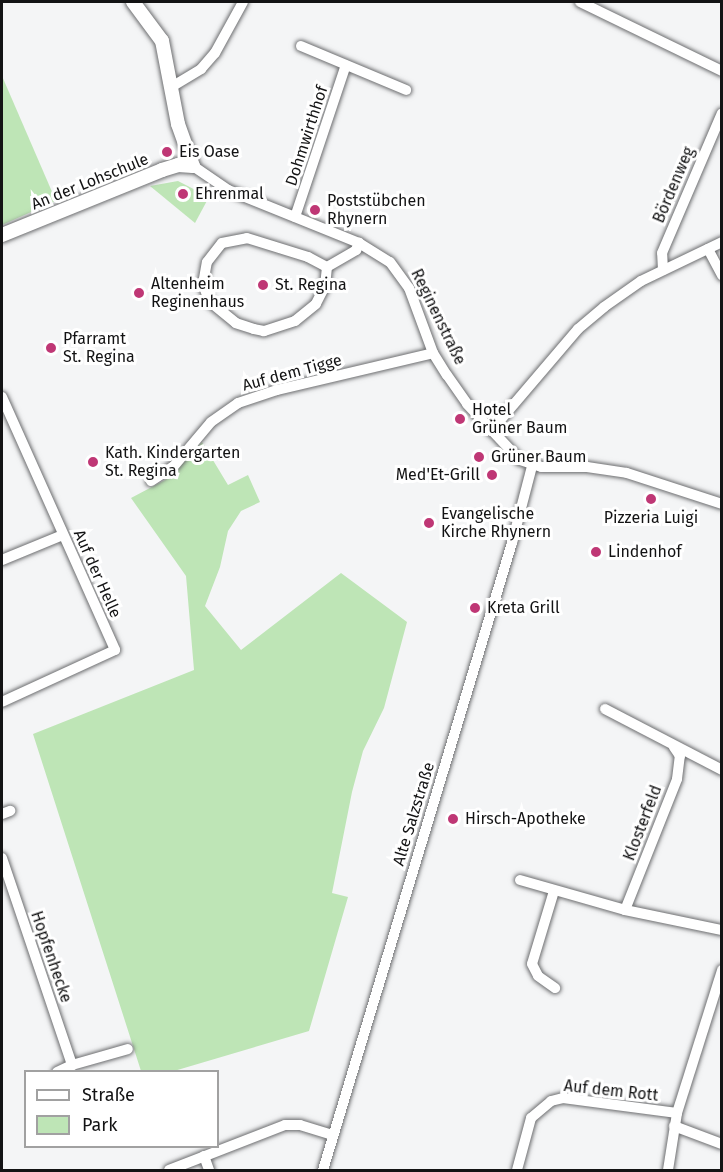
<!DOCTYPE html>
<html>
<head>
<meta charset="utf-8">
<style>
  body { margin:0 }
  #map { position:relative; width:723px; height:1172px; overflow:hidden; background:#f4f5f6; font-family:"Fira Sans",sans-serif }
  div>[style] { position:absolute }
  .green>* { inset:0; background:#bee5b6 }
  .roads { filter:drop-shadow(0 0 2px #6d6e70) drop-shadow(0 0 2px #6d6e70) }
  .street>* { height:10px; margin:-5px; padding:0 5px; transform-origin:5px; border-radius:5px; background:#fff }
  .secondary>* { height:14px; margin:-7px; padding:0 7px; transform-origin:7px; border-radius:7px; background:#fff }
  .dots>* { width:16px; height:16px; translate:-50% -50%; box-sizing:border-box; border:3px solid #fff; border-radius:50% }
  span { translate:-50% -50%; white-space:nowrap; text-align:center; line-height:1.15; -webkit-text-stroke:6px #fff; paint-order:stroke }
  .street-label { font-size:16px; color:#131314 }
  .poi-label { font-size:16px; color:#131314 }
  .left { translate:0 -50%; text-align:left }
  .right { translate:-100% -50%; text-align:right }
  .frame { position:absolute; inset:0; border:3px solid #131314; pointer-events:none }
  .legend { position:absolute; left:24px; top:1070px; width:195px; height:78px; box-sizing:border-box; background:#fff; border:2px solid #a1a1a1; margin:0; padding:8px 10px; list-style:none; font-size:18px; color:#131314 }
  .legend li { display:flex; align-items:center; gap:12px; height:30px }
  .legend b { width:30px; border:2px solid #a1a1a1 }
</style>
</head>
<body>
<div id="map">
  <div class="green">
    <div style="clip-path:polygon(2px 76px,56px 201px,2px 225px)"></div>
    <div style="clip-path:polygon(178px 181px,209px 197px,195px 223px,150px 186px)"></div>
    <div style="clip-path:polygon(202px 442px,228px 485px,248px 475px,260px 502px,241px 511px,228px 531px,220px 567px,205px 606px,241px 650px,341px 573px,407px 622px,384px 708px,363px 751px,352px 792px,332px 893px,348px 897px,309px 1031px,174px 1071px,141px 1071px,33px 734px,194px 670px,186px 576px,131px 498px,165px 480px)"></div>
  </div>
  <div class="roads">
    <div class="street">
      <div style="left:580px;top:2px;width:158px;rotate:25.9deg"></div>
      <div style="left:301px;top:46px;width:114px;rotate:22.7deg"></div>
      <div style="left:173px;top:86px;width:33px;rotate:-31deg"></div>
      <div style="left:201px;top:69px;width:21px;rotate:-49deg"></div>
      <div style="left:215px;top:53px;width:58px;rotate:-61.2deg"></div>
      <div style="left:193px;top:166px;width:42px;rotate:34.4deg"></div>
      <div style="left:228px;top:190px;width:141px;rotate:22deg"></div>
      <div style="left:359px;top:243px;width:36px;rotate:32deg"></div>
      <div style="left:390px;top:262px;width:32px;rotate:54deg"></div>
      <div style="left:409px;top:288px;width:69px;rotate:69.7deg"></div>
      <div style="left:433px;top:353px;width:26px;rotate:58deg"></div>
      <div style="left:447px;top:375px;width:35px;rotate:55deg"></div>
      <div style="left:467px;top:404px;width:77px;rotate:46.6deg"></div>
      <div style="left:520px;top:460px;width:22px;rotate:18deg"></div>
      <div style="left:541px;top:467px;width:46px"></div>
      <div style="left:587px;top:467px;width:40px;rotate:8.5deg"></div>
      <div style="left:627px;top:473px;width:100px;rotate:18.1deg"></div>
      <div style="left:295px;top:217px;width:160px;rotate:-71.5deg"></div>
      <div style="left:247px;top:238px;width:64px;rotate:17.3deg"></div>
      <div style="left:308px;top:257px;width:21px;rotate:28deg"></div>
      <div style="left:327px;top:267px;width:19px;rotate:96deg"></div>
      <div style="left:325px;top:286px;width:20px;rotate:117deg"></div>
      <div style="left:316px;top:304px;width:27px;rotate:141deg"></div>
      <div style="left:295px;top:321px;width:33px;rotate:162deg"></div>
      <div style="left:264px;top:331px;width:10px;rotate:-169deg"></div>
      <div style="left:254px;top:329px;width:19px;rotate:-162deg"></div>
      <div style="left:236px;top:323px;width:35px;rotate:-141deg"></div>
      <div style="left:209px;top:301px;width:18px;rotate:-109deg"></div>
      <div style="left:203px;top:284px;width:22px;rotate:-80deg"></div>
      <div style="left:207px;top:262px;width:24px;rotate:-52deg"></div>
      <div style="left:222px;top:243px;width:25px;rotate:-11deg"></div>
      <div style="left:708px;top:249px;width:30px;rotate:62deg"></div>
      <div style="left:327px;top:267px;width:34px;rotate:-30deg"></div>
      <div style="left:356px;top:250px;width:8px;rotate:-67deg"></div>
      <div style="left:663px;top:270px;width:17px;rotate:-93deg"></div>
      <div style="left:662px;top:253px;width:152px;rotate:-66.8deg"></div>
      <div style="left:2px;top:397px;width:277px;rotate:65.9deg"></div>
      <div style="left:115px;top:650px;width:124px;rotate:155.3deg"></div>
      <div style="left:491px;top:431px;width:134px;rotate:-49.5deg"></div>
      <div style="left:578px;top:329px;width:34px;rotate:-40deg"></div>
      <div style="left:604px;top:307px;width:45px;rotate:-35.1deg"></div>
      <div style="left:641px;top:281px;width:90px;rotate:-25.7deg"></div>
      <div style="left:151px;top:481px;width:27px;rotate:-33deg"></div>
      <div style="left:174px;top:466px;width:57px;rotate:-49.9deg"></div>
      <div style="left:211px;top:422px;width:33px;rotate:-35deg"></div>
      <div style="left:238px;top:403px;width:41px;rotate:-18.4deg"></div>
      <div style="left:277px;top:390px;width:160px;rotate:-13.3deg"></div>
      <div style="left:2px;top:560px;width:66px;rotate:-22.3deg"></div>
      <div style="left:605px;top:709px;width:132px;rotate:27.5deg"></div>
      <div style="left:2px;top:814px;width:9px;rotate:-21deg"></div>
      <div style="left:2px;top:858px;width:219px;rotate:71.3deg"></div>
      <div style="left:72px;top:1065px;width:58px;rotate:-15.9deg"></div>
      <div style="left:520px;top:880px;width:109px;rotate:15.9deg"></div>
      <div style="left:625px;top:910px;width:99px;rotate:11.7deg"></div>
      <div style="left:554px;top:891px;width:76px;rotate:106.8deg"></div>
      <div style="left:532px;top:964px;width:13px;rotate:63deg"></div>
      <div style="left:538px;top:976px;width:21px;rotate:35deg"></div>
      <div style="left:625px;top:910px;width:141px;rotate:-68.3deg"></div>
      <div style="left:677px;top:779px;width:23px;rotate:-83deg"></div>
      <div style="left:680px;top:756px;width:11px;rotate:-124deg"></div>
      <div style="left:57px;top:1072px;width:17px;rotate:-25deg"></div>
      <div style="left:674px;top:1126px;width:51px;rotate:20.6deg"></div>
      <div style="left:204px;top:1156px;width:15px;rotate:70deg"></div>
      <div style="left:169px;top:1170px;width:124px;rotate:-21.2deg"></div>
      <div style="left:285px;top:1125px;width:15px"></div>
      <div style="left:300px;top:1125px;width:34px;rotate:17deg"></div>
      <div style="left:323px;top:1170px;width:655px;rotate:-73.23deg"></div>
      <div style="left:512px;top:543px;width:80px;rotate:-75.4deg"></div>
      <div style="left:517px;top:1170px;width:54px;rotate:-74.9deg"></div>
      <div style="left:531px;top:1118px;width:26px;rotate:-40deg"></div>
      <div style="left:551px;top:1101px;width:12px;rotate:-14deg"></div>
      <div style="left:563px;top:1098px;width:115px;rotate:7.5deg"></div>
      <div style="left:668px;top:1170px;width:58px;rotate:-81deg"></div>
      <div style="left:677px;top:1113px;width:150px;rotate:-72.5deg"></div>
    </div>
    <div class="secondary">
      <div style="left:2px;top:235px;width:173px;rotate:-22.1deg"></div>
      <div style="left:162px;top:170px;width:17px;rotate:-17deg"></div>
      <div style="left:178px;top:165px;width:15px;rotate:4deg"></div>
      <div style="left:193px;top:166px;width:45px;rotate:-109.7deg"></div>
      <div style="left:178px;top:124px;width:85px;rotate:-100.9deg"></div>
      <div style="left:162px;top:41px;width:49px;rotate:-126.6deg"></div>
    </div>
  </div>
  <div class="dots">
    <div style="left:167px;top:152px;background:#bf3775"></div>
    <div style="left:183px;top:194px;background:#bf3775"></div>
    <div style="left:315px;top:210px;background:#bf3775"></div>
    <div style="left:263px;top:285px;background:#bf3775"></div>
    <div style="left:139px;top:293px;background:#bf3775"></div>
    <div style="left:51px;top:348px;background:#bf3775"></div>
    <div style="left:460px;top:419px;background:#bf3775"></div>
    <div style="left:479px;top:457px;background:#bf3775"></div>
    <div style="left:93px;top:462px;background:#bf3775"></div>
    <div style="left:492px;top:475px;background:#bf3775"></div>
    <div style="left:651px;top:499px;background:#bf3775"></div>
    <div style="left:429px;top:523px;background:#bf3775"></div>
    <div style="left:596px;top:552px;background:#bf3775"></div>
    <div style="left:475px;top:608px;background:#bf3775"></div>
    <div style="left:453px;top:819px;background:#bf3775"></div>
  </div>
  <div class="street-label">
    <span style="left:307px;top:136px;rotate:-72deg">Dohmwirthhof</span>
    <span style="left:90px;top:182px;rotate:-22deg">An der Lohschule</span>
    <span style="left:674px;top:185px;rotate:-67deg">Bördenweg</span>
    <span style="left:438px;top:317px;rotate:64deg">Reginenstraße</span>
    <span style="left:292px;top:373px;rotate:-15deg">Auf dem Tigge</span>
    <span style="left:97px;top:574px;rotate:66deg">Auf der Helle</span>
    <span style="left:414px;top:814px;rotate:-73deg">Alte Salzstraße</span>
    <span style="left:643px;top:823px;rotate:-69deg">Klosterfeld</span>
    <span style="left:51px;top:957px;rotate:71deg">Hopfenhecke</span>
    <span style="left:611px;top:1091px;rotate:6deg">Auf dem Rott</span>
  </div>
  <div class="poi-label">
    <span class="left" style="left:179px;top:152px">Eis Oase</span>
    <span class="left" style="left:195px;top:194px">Ehrenmal</span>
    <span class="left" style="left:327px;top:210px">Poststübchen<br>Rhynern</span>
    <span class="left" style="left:151px;top:293px">Altenheim<br>Reginenhaus</span>
    <span class="left" style="left:275px;top:285px">St. Regina</span>
    <span class="left" style="left:63px;top:348px">Pfarramt<br>St. Regina</span>
    <span class="left" style="left:472px;top:419px">Hotel<br>Grüner Baum</span>
    <span class="left" style="left:105px;top:462px">Kath. Kindergarten<br>St. Regina</span>
    <span class="left" style="left:491px;top:457px">Grüner Baum</span>
    <span class="right" style="left:480px;top:475px">Med'Et-Grill</span>
    <span class="left" style="left:441px;top:523px">Evangelische<br>Kirche Rhynern</span>
    <span style="left:651px;top:518px">Pizzeria Luigi</span>
    <span class="left" style="left:608px;top:552px">Lindenhof</span>
    <span class="left" style="left:487px;top:608px">Kreta Grill</span>
    <span class="left" style="left:465px;top:819px">Hirsch-Apotheke</span>
  </div>
  <div class="frame"></div>
  <ul class="legend">
  <li><b style="height:8px;background:#fff"></b>Straße</li>
  <li><b style="height:16px;background:#bee5b6"></b>Park</li>
  </ul>
</div>
</body>
</html>
